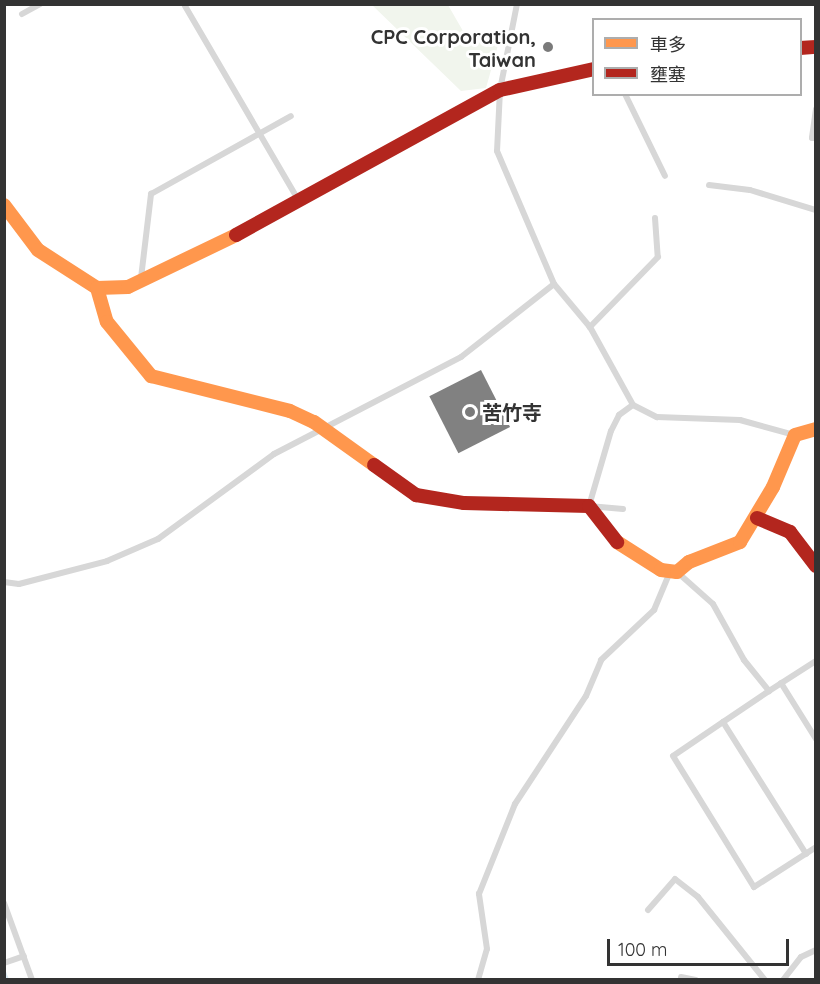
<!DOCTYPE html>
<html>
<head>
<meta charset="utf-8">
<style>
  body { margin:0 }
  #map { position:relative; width:820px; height:984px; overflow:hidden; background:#fff; font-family:Quicksand,"Noto Sans TC",sans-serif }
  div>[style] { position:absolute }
  .green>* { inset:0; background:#f1f5ed }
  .stream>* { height:4px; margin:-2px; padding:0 2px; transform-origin:2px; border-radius:2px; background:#ddebf3 }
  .building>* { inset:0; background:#818181; transform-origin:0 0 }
  .lane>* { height:6px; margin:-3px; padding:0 3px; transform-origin:3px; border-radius:3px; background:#d7d7d7 }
  .slow>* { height:14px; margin:-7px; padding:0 7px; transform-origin:7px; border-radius:7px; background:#ff974d }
  .jam>* { height:14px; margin:-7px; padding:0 7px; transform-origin:7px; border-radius:7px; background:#b3261e }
  .dots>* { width:16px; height:16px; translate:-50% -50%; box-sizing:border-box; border:3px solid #fff; border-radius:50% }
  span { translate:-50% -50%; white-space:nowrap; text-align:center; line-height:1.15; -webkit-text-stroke:6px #fff; paint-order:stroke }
  .poi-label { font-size:20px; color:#333; font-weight:700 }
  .right { translate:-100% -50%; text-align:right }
  .left { translate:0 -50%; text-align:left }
  .frame { position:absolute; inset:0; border:6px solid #333; pointer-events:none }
  .legend { position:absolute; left:592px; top:18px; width:210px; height:78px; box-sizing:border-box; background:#fff; border:2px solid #adadad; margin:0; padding:8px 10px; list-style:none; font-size:18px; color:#333 }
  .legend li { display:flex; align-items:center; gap:12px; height:30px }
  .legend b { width:30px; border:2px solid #adadad }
  .scale { position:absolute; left:607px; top:939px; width:182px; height:27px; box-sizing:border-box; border:3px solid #333; border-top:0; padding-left:8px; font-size:18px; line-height:21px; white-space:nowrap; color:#333; -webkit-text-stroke:4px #fff; paint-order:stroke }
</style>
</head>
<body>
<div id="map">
  <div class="green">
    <div style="clip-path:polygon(372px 5px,448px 5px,463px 31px,500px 38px,486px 88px,461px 91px)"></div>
  </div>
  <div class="stream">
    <div style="left:4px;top:972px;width:9px;rotate:69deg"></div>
  </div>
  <div class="building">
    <div style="left:481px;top:370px;width:64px;height:58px;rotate:63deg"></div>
  </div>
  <div class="lane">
    <div style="left:517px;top:4px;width:88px;rotate:101.2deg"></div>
    <div style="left:500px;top:90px;width:61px;rotate:92.8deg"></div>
    <div style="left:497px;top:151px;width:145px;rotate:66.8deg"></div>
    <div style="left:554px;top:284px;width:56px;rotate:50.1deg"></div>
    <div style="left:185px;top:6px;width:224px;rotate:59.7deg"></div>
    <div style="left:22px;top:14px;width:21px;rotate:-29deg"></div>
    <div style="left:625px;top:94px;width:91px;rotate:64deg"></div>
    <div style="left:816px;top:109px;width:29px;rotate:98deg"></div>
    <div style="left:812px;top:138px;width:4px"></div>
    <div style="left:709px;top:185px;width:41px;rotate:7deg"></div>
    <div style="left:750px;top:190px;width:69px;rotate:16.9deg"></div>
    <div style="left:655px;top:218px;width:39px;rotate:86deg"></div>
    <div style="left:658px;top:257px;width:98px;rotate:134.2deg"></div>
    <div style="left:590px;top:327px;width:89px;rotate:61.1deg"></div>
    <div style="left:633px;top:405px;width:27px;rotate:27deg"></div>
    <div style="left:657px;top:417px;width:83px;rotate:2.1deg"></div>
    <div style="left:740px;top:420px;width:56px;rotate:15.5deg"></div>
    <div style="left:141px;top:278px;width:85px;rotate:-83.2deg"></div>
    <div style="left:151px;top:194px;width:160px;rotate:-29.1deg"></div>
    <div style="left:623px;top:509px;width:34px;rotate:-175deg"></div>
    <div style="left:589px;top:506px;width:78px;rotate:-73.7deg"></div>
    <div style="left:611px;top:431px;width:18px;rotate:-63deg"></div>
    <div style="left:619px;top:415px;width:17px;rotate:-36deg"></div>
    <div style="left:677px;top:572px;width:48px;rotate:41.6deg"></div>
    <div style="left:713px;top:604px;width:64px;rotate:61deg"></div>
    <div style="left:744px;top:660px;width:40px;rotate:51deg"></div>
    <div style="left:769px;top:691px;width:56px;rotate:-32.6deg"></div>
    <div style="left:4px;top:582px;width:15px;rotate:8deg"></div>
    <div style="left:19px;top:584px;width:91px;rotate:-14.6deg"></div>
    <div style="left:107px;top:561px;width:56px;rotate:-23.3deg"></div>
    <div style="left:158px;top:539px;width:144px;rotate:-36.2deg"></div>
    <div style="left:274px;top:454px;width:211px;rotate:-27.4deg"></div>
    <div style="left:461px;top:357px;width:118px;rotate:-38.1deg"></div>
    <div style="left:781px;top:683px;width:66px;rotate:58deg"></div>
    <div style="left:769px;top:691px;width:55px;rotate:146deg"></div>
    <div style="left:723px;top:722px;width:156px;rotate:57.8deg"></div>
    <div style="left:723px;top:722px;width:60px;rotate:145.8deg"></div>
    <div style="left:673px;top:756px;width:154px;rotate:58.3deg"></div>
    <div style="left:754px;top:887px;width:74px;rotate:-32.8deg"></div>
    <div style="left:4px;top:903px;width:82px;rotate:70deg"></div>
    <div style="left:648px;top:910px;width:41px;rotate:-48.9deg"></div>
    <div style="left:675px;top:879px;width:29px;rotate:38deg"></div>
    <div style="left:698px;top:897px;width:107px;rotate:51.1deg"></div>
    <div style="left:4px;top:963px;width:21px;rotate:-19deg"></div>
    <div style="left:681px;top:977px;width:15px;rotate:11deg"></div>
    <div style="left:478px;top:980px;width:32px;rotate:-74deg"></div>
    <div style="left:487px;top:949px;width:56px;rotate:-98.3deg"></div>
    <div style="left:479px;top:894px;width:97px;rotate:-68.2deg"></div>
    <div style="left:515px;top:804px;width:129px;rotate:-56.7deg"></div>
    <div style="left:586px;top:696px;width:39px;rotate:-67deg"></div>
    <div style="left:601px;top:660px;width:73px;rotate:-43.3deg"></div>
    <div style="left:654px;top:610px;width:41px;rotate:-67.2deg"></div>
    <div style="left:783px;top:980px;width:29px;rotate:-52deg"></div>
    <div style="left:801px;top:957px;width:17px;rotate:-25deg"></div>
  </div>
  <div class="slow">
    <div style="left:4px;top:205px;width:56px;rotate:52.9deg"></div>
    <div style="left:38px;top:250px;width:70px;rotate:32.8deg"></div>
    <div style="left:97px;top:288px;width:31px;rotate:-2deg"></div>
    <div style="left:128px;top:287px;width:120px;rotate:-25.7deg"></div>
    <div style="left:97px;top:288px;width:35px;rotate:74deg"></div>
    <div style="left:107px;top:322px;width:70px;rotate:50.8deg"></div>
    <div style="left:151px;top:376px;width:143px;rotate:14.1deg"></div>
    <div style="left:290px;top:411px;width:26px;rotate:25deg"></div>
    <div style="left:314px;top:422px;width:74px;rotate:35.6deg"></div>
    <div style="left:617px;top:542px;width:52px;rotate:32.5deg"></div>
    <div style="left:661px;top:570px;width:16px;rotate:7deg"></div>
    <div style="left:677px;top:572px;width:16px;rotate:-40deg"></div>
    <div style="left:689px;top:562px;width:55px;rotate:-21.4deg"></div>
    <div style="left:740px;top:542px;width:64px;rotate:-59deg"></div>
    <div style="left:773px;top:487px;width:56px;rotate:-67.1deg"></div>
    <div style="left:795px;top:435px;width:22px;rotate:-16deg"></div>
  </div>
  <div class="jam">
    <div style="left:800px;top:48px;width:16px;rotate:-4deg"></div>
    <div style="left:236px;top:235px;width:301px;rotate:-28.8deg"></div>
    <div style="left:500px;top:90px;width:96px;rotate:-12.6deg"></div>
    <div style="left:374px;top:465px;width:52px;rotate:35.5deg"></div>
    <div style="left:416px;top:495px;width:49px;rotate:9.5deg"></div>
    <div style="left:464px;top:503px;width:125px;rotate:1.4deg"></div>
    <div style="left:589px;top:506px;width:46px;rotate:52.1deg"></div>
    <div style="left:757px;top:518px;width:36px;rotate:23deg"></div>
    <div style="left:790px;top:532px;width:43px;rotate:52.6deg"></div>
  </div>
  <div class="dots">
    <div style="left:548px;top:47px;background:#7a7a7a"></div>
    <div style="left:470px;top:412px;background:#7a7a7a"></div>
  </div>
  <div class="poi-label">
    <span class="right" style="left:536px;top:48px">CPC Corporation,<br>Taiwan</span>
    <span class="left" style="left:482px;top:412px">苦竹寺</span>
  </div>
  <div class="frame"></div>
  <ul class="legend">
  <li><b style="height:8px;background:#ff974d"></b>車多</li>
  <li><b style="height:8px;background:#b3261e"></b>壅塞</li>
  </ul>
  <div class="scale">100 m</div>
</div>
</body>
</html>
